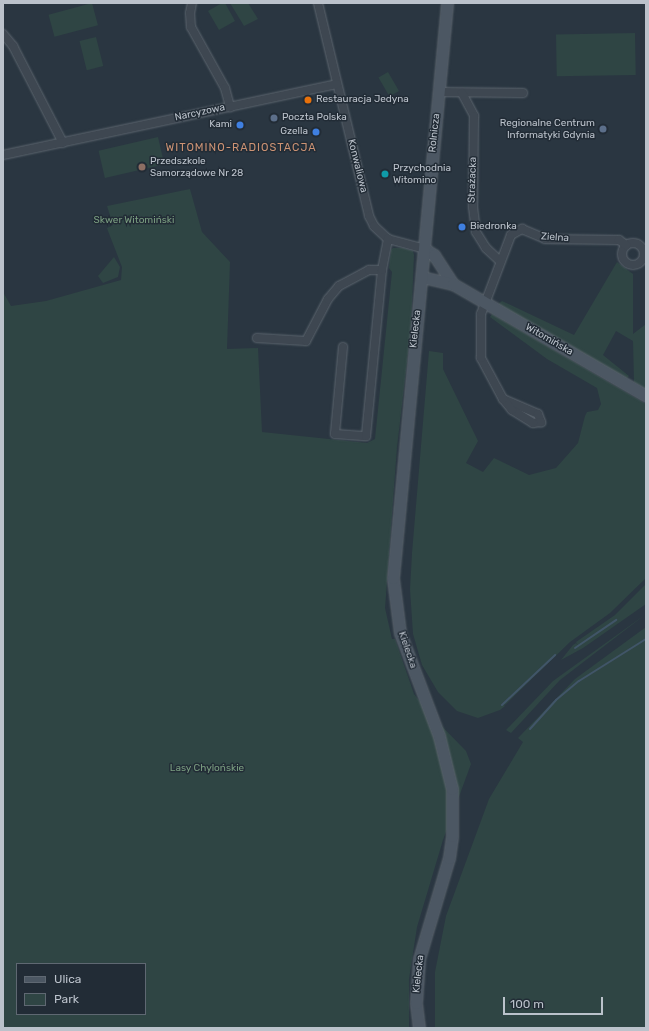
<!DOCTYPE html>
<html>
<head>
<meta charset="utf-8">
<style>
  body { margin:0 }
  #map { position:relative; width:649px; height:1031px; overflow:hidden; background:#2a3641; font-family:Rubik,sans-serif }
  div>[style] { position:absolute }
  .green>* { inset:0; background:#2f4544; transform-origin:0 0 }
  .stream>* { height:2px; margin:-1px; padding:0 1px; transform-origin:1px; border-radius:1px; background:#415568 }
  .roads { filter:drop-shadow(0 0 1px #5c656e) drop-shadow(0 0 1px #5c656e) }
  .street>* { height:8px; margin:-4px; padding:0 4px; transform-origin:4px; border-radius:4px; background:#3e4751 }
  .street>.ring { margin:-4px; padding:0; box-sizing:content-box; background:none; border:8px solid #3e4751; border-radius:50% }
  .secondary>* { height:11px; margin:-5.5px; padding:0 5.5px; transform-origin:5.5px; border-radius:5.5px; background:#4c5763 }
  .dots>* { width:11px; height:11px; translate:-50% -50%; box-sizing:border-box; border:2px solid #222c36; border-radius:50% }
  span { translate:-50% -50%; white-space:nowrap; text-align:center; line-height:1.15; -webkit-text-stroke:3px #222c36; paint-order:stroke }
  .poi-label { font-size:10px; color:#bbc2cb }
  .left { translate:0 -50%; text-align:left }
  .right { translate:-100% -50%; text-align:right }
  .street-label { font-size:10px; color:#bbc2cb }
  .park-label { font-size:10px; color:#7b9e81 }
  .neighbourhood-label { font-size:11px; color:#cd9374; letter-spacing:1px }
  .frame { position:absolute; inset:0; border:4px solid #bbc2cb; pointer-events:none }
  .legend { position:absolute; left:16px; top:963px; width:130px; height:52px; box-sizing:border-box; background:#222c36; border:1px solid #5f6872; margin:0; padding:5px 7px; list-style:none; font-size:12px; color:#bbc2cb }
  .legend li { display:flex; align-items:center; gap:8px; height:20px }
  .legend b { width:20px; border:1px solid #5f6872 }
  .scale { position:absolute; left:503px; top:997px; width:100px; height:18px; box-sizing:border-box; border:2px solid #bbc2cb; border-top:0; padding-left:5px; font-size:12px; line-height:14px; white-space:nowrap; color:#bbc2cb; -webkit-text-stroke:3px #222c36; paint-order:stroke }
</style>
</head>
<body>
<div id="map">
  <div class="green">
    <div style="left:92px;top:3px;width:23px;height:45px;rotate:75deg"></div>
    <div style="clip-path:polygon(222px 3px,225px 3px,235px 21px,219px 30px,208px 11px)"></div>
    <div style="clip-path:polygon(230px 3px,248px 3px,258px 19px,244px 26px)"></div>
    <div style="left:635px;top:33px;width:42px;height:79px;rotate:89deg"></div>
    <div style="left:96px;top:37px;width:30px;height:17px;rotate:76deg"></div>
    <div style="left:388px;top:72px;width:22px;height:11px;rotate:60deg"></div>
    <div style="left:158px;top:137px;width:28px;height:61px;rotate:77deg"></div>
    <div style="clip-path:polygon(evenodd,190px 189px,202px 232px,230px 262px,227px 349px,258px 348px,262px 432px,367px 443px,375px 439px,392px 272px,389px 268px,391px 250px,393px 248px,403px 248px,413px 251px,414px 255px,411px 328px,397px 447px,385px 608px,392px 639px,395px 639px,414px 694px,429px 713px,466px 751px,471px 764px,443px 840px,417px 927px,409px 979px,409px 1028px,3px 1028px,3px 292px,11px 306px,46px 301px,121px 280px,122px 267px,108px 231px,107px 228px,113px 225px,107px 206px,190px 189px,17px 964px,145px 964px,145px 1014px,17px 1014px,17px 964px)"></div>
    <div style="clip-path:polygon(114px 257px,120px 267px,118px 277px,103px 283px,98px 276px)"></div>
    <div style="clip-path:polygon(617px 262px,633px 274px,633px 334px,646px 324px,646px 390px,634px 382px,633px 341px,616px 331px,603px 355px,629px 376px,626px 379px,497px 305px,502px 301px,574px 335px)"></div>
    <div style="clip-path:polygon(492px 314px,646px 404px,646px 578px,610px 613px,570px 642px,505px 705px,503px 704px,505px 706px,500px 710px,478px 718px,457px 711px,438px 692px,422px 665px,413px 634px,410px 589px,412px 553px,429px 351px,443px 353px,443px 369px,478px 441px,466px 463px,483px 472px,494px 458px,529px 475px,556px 468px,578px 443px,585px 416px,587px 412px,598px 410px,601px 404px,597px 388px,547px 359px,490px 317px)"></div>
    <div style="clip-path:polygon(646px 584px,646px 604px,583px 648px,561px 660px,573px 645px,576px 643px,578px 646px,576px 642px,615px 615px)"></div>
    <div style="clip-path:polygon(646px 614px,560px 680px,511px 733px,506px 730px,553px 681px)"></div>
    <div style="clip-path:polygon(646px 627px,646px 1028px,435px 1028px,435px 972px,446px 916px,489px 799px,523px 742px,518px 738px,575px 679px)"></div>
  </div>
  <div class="stream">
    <div style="left:575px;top:648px;width:50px;rotate:-34.3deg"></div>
    <div style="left:502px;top:705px;width:73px;rotate:-43.3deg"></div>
    <div style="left:530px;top:729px;width:39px;rotate:-48deg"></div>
    <div style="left:556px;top:700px;width:30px;rotate:-40deg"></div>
    <div style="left:579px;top:681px;width:79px;rotate:-32.1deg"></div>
  </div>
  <div class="roads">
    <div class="street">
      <div style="left:192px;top:3px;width:10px;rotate:101deg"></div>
      <div style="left:190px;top:13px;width:14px;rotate:86deg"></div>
      <div style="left:191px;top:27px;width:70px;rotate:60.9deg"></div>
      <div style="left:225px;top:88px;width:20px;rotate:75deg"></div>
      <div style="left:318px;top:3px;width:219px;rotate:76.5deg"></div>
      <div style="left:369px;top:216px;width:11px;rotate:63deg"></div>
      <div style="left:374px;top:226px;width:19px;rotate:43deg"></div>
      <div style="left:388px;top:239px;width:38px;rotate:15deg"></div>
      <div style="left:3px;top:34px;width:16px;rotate:50deg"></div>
      <div style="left:13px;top:46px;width:109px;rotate:62.7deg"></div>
      <div style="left:439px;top:92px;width:84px;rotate:0.7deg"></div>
      <div style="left:462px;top:93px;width:26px;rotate:62deg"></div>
      <div style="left:474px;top:116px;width:91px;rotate:90.6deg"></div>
      <div style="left:473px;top:207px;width:25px;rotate:83deg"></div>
      <div style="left:476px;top:232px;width:19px;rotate:58deg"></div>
      <div style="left:486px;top:248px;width:19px;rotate:43deg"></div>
      <div style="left:3px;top:155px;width:341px;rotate:-12deg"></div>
      <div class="ring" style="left:622px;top:243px;width:14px;height:14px"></div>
      <div style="left:257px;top:338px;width:49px;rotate:3.5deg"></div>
      <div style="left:306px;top:341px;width:47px;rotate:-62.4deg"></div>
      <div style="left:328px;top:299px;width:17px;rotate:-50deg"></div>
      <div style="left:339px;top:286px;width:34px;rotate:-28deg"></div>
      <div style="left:369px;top:270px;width:13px"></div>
      <div style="left:343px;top:347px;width:87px;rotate:95.3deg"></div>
      <div style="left:335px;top:434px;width:31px;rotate:4deg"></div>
      <div style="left:366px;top:436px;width:167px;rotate:-84.5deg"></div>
      <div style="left:382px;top:270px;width:32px;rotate:-79deg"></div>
      <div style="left:503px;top:399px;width:38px;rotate:23deg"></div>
      <div style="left:538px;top:414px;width:9px;rotate:69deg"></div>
      <div style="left:541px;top:422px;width:8px;rotate:173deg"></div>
      <div style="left:533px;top:423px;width:25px;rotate:-148deg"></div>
      <div style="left:512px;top:410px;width:14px;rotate:-129deg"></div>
      <div style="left:503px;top:399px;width:47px;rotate:-118.2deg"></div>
      <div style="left:481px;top:358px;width:44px;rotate:-90deg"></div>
      <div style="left:481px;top:314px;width:85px;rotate:-69.2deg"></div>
      <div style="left:511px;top:235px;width:13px;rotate:-29deg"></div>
      <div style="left:522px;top:229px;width:25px;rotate:23deg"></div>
      <div style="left:545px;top:239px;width:74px;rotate:0.8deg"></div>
      <div style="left:619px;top:240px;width:9px;rotate:36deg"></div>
    </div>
    <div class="secondary">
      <div style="left:425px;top:249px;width:11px;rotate:34deg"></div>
      <div style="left:434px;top:255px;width:35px;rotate:57deg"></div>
      <div style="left:422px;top:277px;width:32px;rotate:13deg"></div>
      <div style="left:453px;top:284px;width:223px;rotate:30.1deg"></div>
      <div style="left:419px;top:1028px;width:25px;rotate:-97deg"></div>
      <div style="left:416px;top:1003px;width:44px;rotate:-86.1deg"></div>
      <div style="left:419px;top:959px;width:105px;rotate:-73.5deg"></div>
      <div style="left:449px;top:858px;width:22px;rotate:-82deg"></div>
      <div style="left:452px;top:836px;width:47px;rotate:-90deg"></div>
      <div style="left:452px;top:789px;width:55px;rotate:-103.8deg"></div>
      <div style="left:439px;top:736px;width:110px;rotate:-110.7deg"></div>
      <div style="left:400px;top:633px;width:55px;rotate:-97.3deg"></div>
      <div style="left:393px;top:578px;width:578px;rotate:-84.63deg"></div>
    </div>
  </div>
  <div class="dots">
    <div style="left:308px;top:100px;background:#e8710a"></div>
    <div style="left:274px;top:118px;background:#5c6f8a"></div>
    <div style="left:240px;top:125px;background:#3f7fe0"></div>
    <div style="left:603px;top:129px;background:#5c6f8a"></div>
    <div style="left:316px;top:132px;background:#3f7fe0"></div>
    <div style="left:142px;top:167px;background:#8d6e63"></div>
    <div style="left:385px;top:174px;background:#0f9aa8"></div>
    <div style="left:462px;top:227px;background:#3f7fe0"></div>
  </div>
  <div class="poi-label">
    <span class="left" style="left:316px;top:100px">Restauracja Jedyna</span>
    <span class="left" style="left:282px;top:118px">Poczta Polska</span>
    <span class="right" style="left:595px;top:129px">Regionalne Centrum<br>Informatyki Gdynia</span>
    <span class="right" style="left:232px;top:125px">Kami</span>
    <span class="right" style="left:308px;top:132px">Gzella</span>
    <span class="left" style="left:150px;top:167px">Przedszkole<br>Samorządowe Nr 28</span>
    <span class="left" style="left:393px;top:174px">Przychodnia<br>Witomino</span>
    <span class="left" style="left:470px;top:227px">Biedronka</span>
  </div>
  <div class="street-label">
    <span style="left:200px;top:113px;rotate:-12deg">Narcyzowa</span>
    <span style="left:435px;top:133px;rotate:-84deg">Rolnicza</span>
    <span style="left:357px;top:166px;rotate:76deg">Konwaliowa</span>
    <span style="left:473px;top:180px;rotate:-88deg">Strażacka</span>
    <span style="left:555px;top:238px;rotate:4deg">Zielna</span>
    <span style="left:416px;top:329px;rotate:-84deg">Kielecka</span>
    <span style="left:549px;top:340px;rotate:30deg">Witomińska</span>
    <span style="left:407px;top:650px;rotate:71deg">Kielecka</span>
    <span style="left:419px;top:974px;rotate:-84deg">Kielecka</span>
  </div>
  <div class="park-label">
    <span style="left:134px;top:221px">Skwer Witomiński</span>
    <span style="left:207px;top:769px">Lasy Chylońskie</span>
  </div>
  <div class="neighbourhood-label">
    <span style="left:241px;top:148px">WITOMINO-RADIOSTACJA</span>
  </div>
  <div class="frame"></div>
  <ul class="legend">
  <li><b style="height:5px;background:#4c5763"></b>Ulica</li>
  <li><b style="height:11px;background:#2f4544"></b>Park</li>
  </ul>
  <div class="scale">100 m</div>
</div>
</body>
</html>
